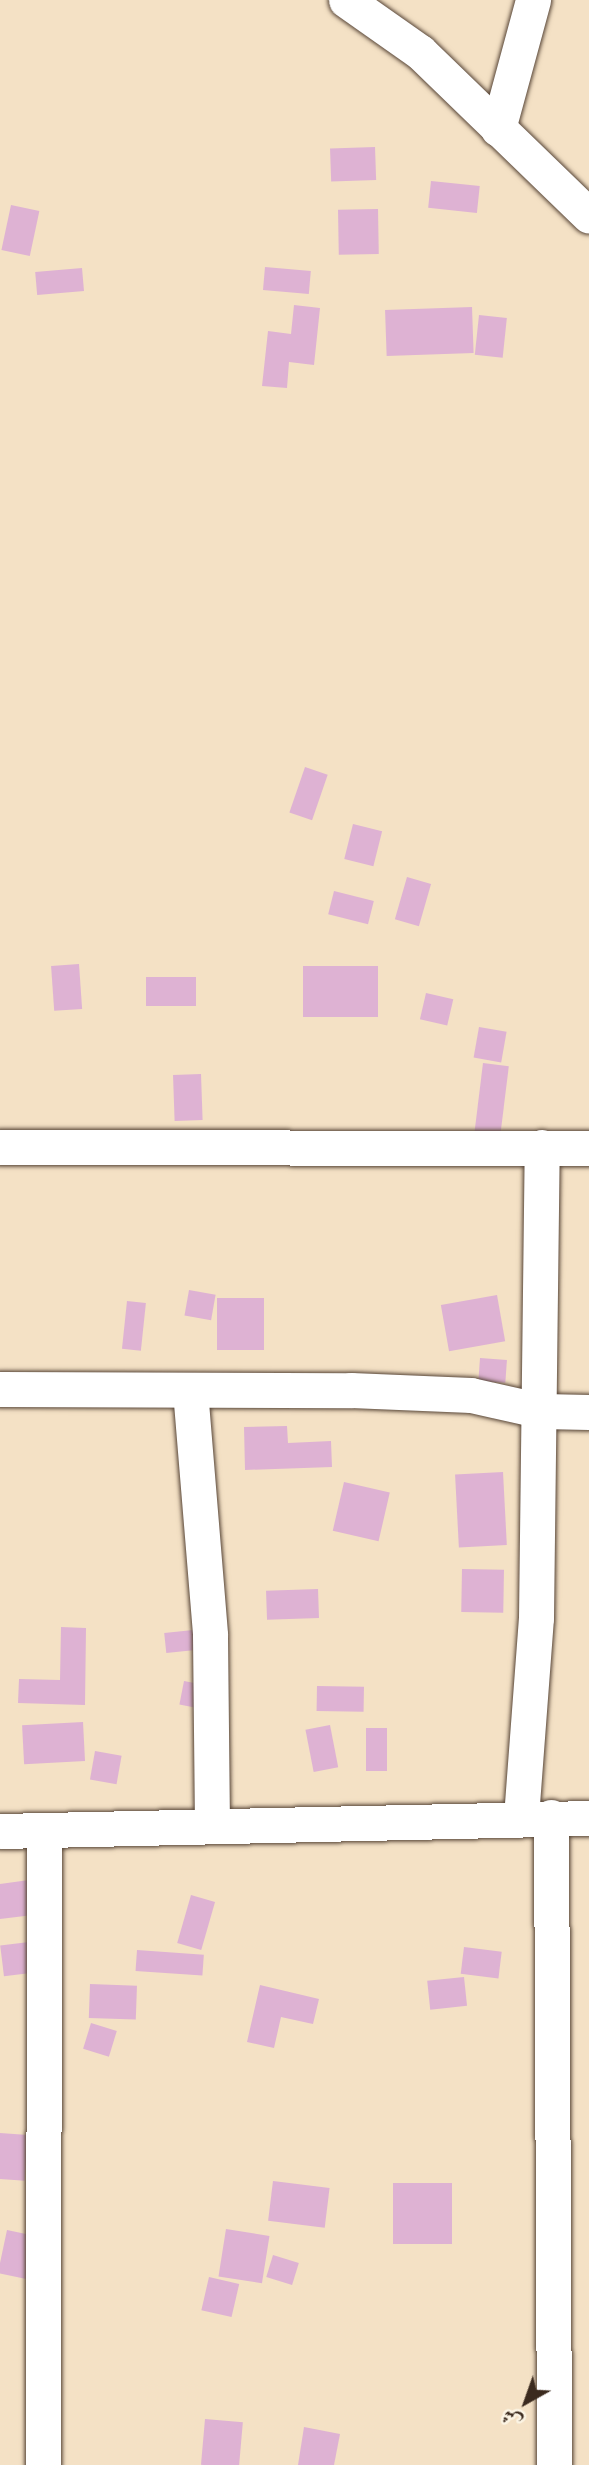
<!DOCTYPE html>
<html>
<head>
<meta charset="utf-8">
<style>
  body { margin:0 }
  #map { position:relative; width:589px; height:2465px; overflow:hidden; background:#f4e1c5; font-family:"IM FELL English",Amiri,serif }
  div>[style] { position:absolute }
  .building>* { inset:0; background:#deb2d3; transform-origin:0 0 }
  .roads { filter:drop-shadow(0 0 2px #574537) drop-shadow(0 0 2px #574537) }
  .minor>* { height:35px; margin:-17.5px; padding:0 17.5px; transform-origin:17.5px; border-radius:17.5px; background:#fff }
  span { translate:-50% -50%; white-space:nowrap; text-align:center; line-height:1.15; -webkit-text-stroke:6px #fcf5e5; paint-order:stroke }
  .north { position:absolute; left:491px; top:2367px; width:70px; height:70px; -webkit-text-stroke:5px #fcf5e5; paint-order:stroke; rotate:220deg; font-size:19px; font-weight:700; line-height:28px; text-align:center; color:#3b2a1e }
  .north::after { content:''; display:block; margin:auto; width:24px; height:32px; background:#3b2a1e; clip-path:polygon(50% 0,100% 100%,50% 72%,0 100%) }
</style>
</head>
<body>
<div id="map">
  <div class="building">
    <div style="left:375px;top:147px;width:33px;height:45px;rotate:88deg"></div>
    <div style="left:431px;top:181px;width:49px;height:27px;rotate:6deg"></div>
    <div style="left:11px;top:205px;width:29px;height:46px;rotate:12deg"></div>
    <div style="left:378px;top:209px;width:45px;height:40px;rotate:89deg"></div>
    <div style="left:265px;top:267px;width:46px;height:23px;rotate:5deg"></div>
    <div style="left:82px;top:268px;width:23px;height:47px;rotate:85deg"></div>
    <div style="clip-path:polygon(294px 305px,320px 308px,314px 365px,289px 362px,287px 388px,262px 386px,268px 331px,291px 334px)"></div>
    <div style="left:472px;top:307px;width:46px;height:87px;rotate:88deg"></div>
    <div style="left:479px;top:315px;width:28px;height:40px;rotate:6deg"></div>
    <div style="left:305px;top:767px;width:24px;height:48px;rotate:19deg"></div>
    <div style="left:353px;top:824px;width:30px;height:36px;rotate:14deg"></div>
    <div style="left:407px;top:877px;width:25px;height:44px;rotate:16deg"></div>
    <div style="left:334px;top:891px;width:41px;height:24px;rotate:14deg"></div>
    <div style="left:79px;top:964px;width:45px;height:28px;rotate:86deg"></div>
    <div style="left:303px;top:966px;width:75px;height:51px"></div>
    <div style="left:146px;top:977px;width:50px;height:29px"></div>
    <div style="left:426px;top:993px;width:28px;height:27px;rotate:13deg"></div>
    <div style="left:479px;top:1027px;width:28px;height:31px;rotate:10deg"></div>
    <div style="left:483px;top:1063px;width:26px;height:74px;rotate:7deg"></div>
    <div style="left:201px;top:1074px;width:46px;height:28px;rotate:88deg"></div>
    <div style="left:189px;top:1290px;width:27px;height:26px;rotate:10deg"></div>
    <div style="left:497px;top:1295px;width:47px;height:57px;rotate:80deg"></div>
    <div style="left:217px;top:1298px;width:47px;height:52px"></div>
    <div style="left:127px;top:1301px;width:19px;height:48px;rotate:6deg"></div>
    <div style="left:480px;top:1358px;width:27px;height:23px;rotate:4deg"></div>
    <div style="clip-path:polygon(287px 1426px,288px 1443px,331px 1441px,332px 1467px,245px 1470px,244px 1427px)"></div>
    <div style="left:503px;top:1472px;width:73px;height:48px;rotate:87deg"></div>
    <div style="left:344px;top:1482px;width:47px;height:50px;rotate:13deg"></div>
    <div style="left:462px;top:1569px;width:42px;height:43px;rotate:1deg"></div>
    <div style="left:318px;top:1589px;width:29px;height:52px;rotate:88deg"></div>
    <div style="clip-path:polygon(61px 1627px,86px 1628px,85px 1705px,18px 1703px,19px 1679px,60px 1680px)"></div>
    <div style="left:203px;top:1629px;width:20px;height:39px;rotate:84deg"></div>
    <div style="left:184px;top:1681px;width:31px;height:24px;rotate:11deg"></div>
    <div style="left:317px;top:1686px;width:47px;height:25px;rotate:1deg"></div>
    <div style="left:83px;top:1722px;width:39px;height:61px;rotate:87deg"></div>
    <div style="left:330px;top:1725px;width:43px;height:25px;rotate:79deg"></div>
    <div style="left:366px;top:1728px;width:21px;height:43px"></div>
    <div style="left:95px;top:1751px;width:27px;height:29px;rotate:10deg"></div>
    <div style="clip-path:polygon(29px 1880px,33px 1915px,0 1919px,0 1884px)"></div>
    <div style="left:191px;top:1895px;width:25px;height:50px;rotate:16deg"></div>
    <div style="left:29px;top:1942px;width:31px;height:29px;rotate:83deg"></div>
    <div style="left:464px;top:1947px;width:38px;height:27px;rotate:7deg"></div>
    <div style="left:137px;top:1950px;width:67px;height:21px;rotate:4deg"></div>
    <div style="left:464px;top:1977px;width:29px;height:37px;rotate:84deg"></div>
    <div style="left:90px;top:1984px;width:47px;height:34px;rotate:2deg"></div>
    <div style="clip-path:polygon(260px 1985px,319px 1999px,313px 2024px,281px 2017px,274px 2048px,247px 2042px)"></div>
    <div style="left:91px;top:2023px;width:27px;height:27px;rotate:17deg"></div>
    <div style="left:0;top:2133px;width:28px;height:46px;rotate:4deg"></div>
    <div style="left:273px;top:2181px;width:57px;height:40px;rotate:7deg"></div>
    <div style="left:393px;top:2183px;width:59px;height:61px"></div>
    <div style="left:226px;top:2229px;width:44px;height:48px;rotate:9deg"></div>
    <div style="left:7px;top:2230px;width:40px;height:44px;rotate:12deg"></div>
    <div style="left:273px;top:2255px;width:27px;height:23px;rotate:17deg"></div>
    <div style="left:209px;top:2277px;width:31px;height:34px;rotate:13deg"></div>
    <div style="left:205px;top:2419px;width:38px;height:46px;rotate:5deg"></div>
    <div style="clip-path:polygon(304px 2427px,340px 2434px,334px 2465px,298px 2465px)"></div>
  </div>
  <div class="roads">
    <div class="minor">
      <div style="left:346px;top:0;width:90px;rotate:35.1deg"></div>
      <div style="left:420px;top:52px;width:235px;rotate:44.1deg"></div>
      <div style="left:498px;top:129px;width:134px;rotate:-74.8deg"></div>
      <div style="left:0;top:1147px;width:589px;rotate:0.1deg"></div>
      <div style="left:0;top:1389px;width:351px;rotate:0.2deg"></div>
      <div style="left:351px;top:1390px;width:120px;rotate:2.4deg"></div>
      <div style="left:471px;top:1395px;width:73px;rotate:12.7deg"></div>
      <div style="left:542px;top:1411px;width:47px;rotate:1.2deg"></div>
      <div style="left:190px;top:1390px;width:246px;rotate:85.3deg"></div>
      <div style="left:210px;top:1635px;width:190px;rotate:89.4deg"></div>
      <div style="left:521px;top:1817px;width:200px;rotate:-85.7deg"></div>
      <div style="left:536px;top:1618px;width:471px;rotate:-89.3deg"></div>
      <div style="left:551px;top:1817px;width:648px;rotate:89.73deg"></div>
      <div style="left:0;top:1831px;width:589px;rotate:-1.26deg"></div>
      <div style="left:43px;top:2465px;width:634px;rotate:-89.91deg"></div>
    </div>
  </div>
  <div class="north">ش</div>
</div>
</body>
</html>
